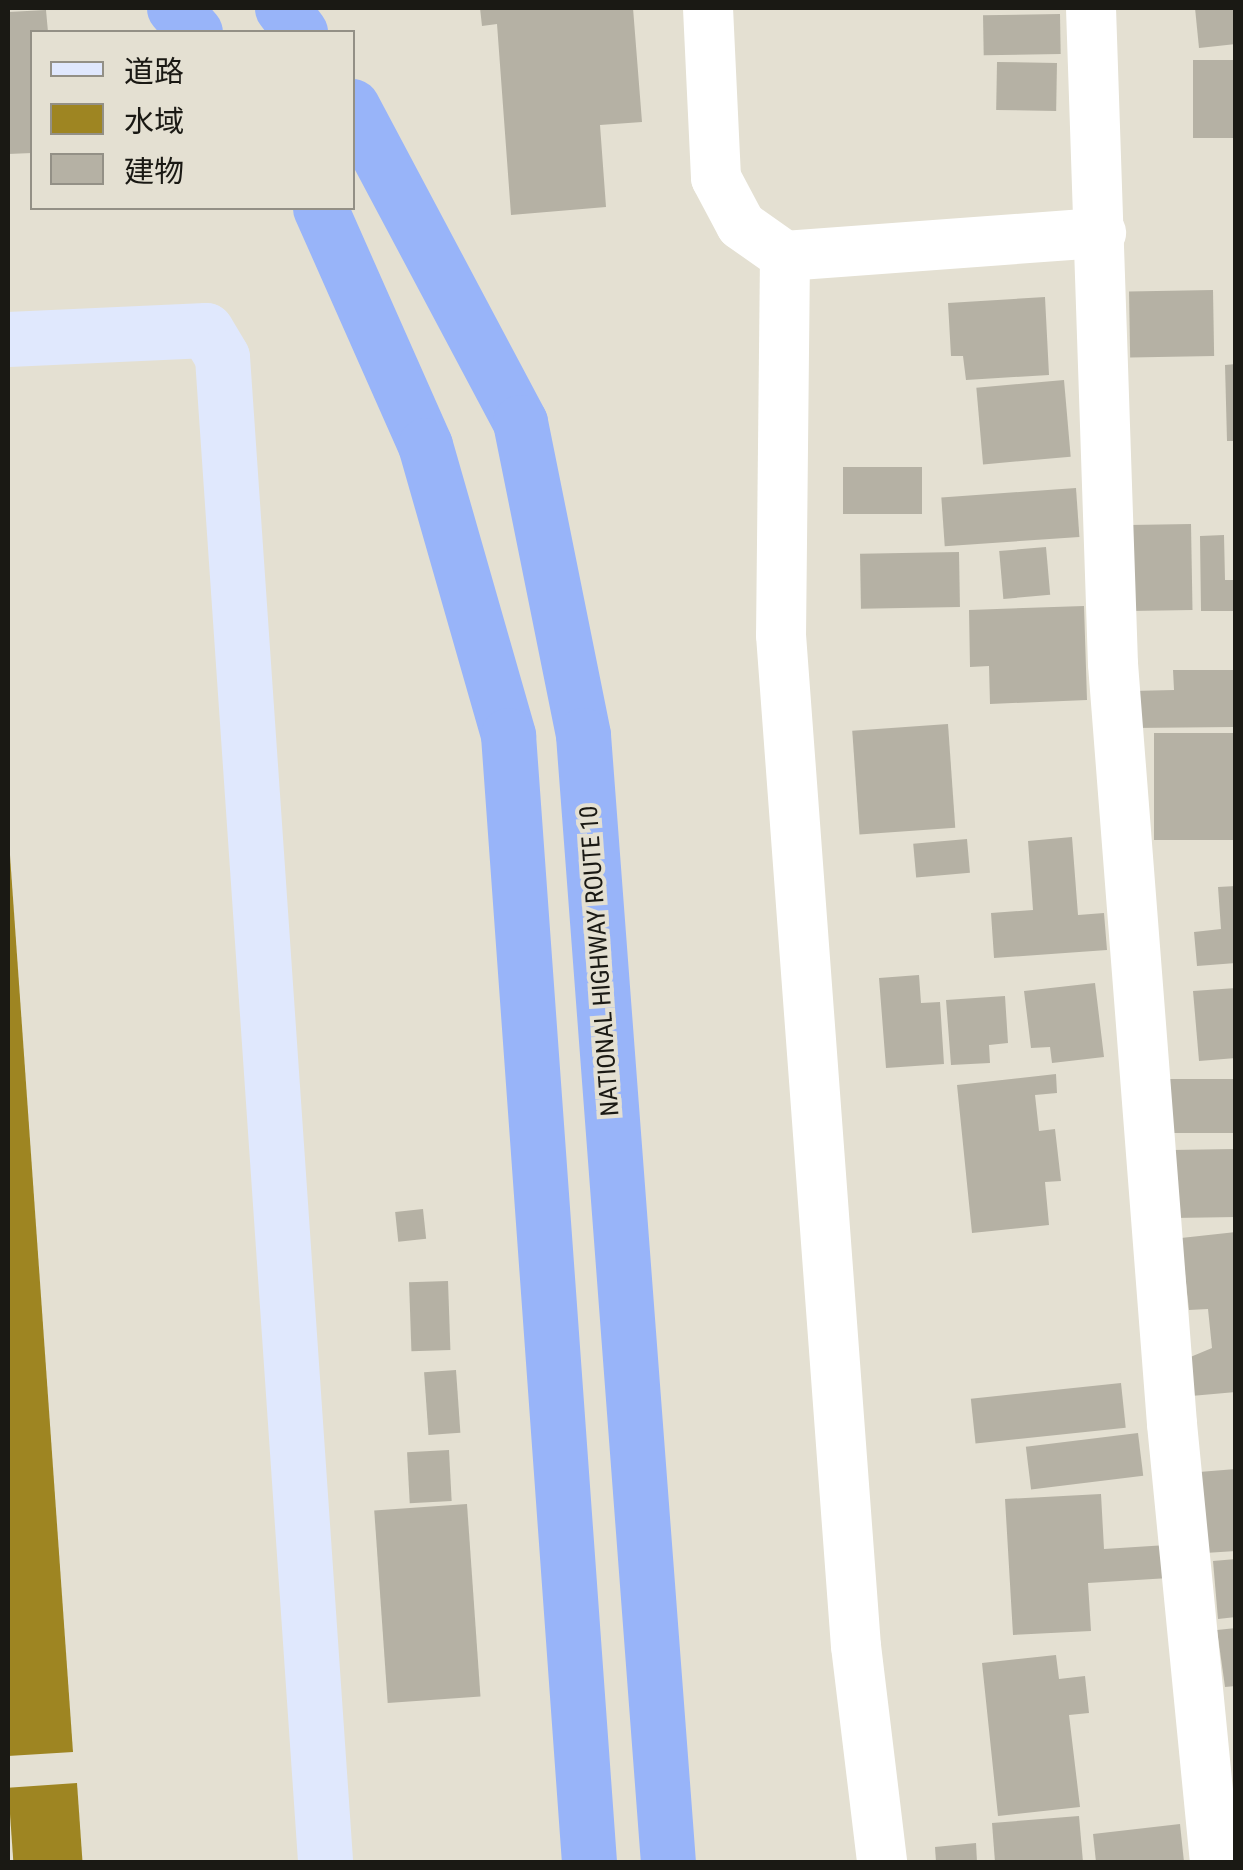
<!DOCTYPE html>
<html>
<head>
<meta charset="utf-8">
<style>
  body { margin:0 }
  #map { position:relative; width:1243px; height:1870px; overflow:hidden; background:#e4e0d2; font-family:"Roboto Condensed","Noto Sans JP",sans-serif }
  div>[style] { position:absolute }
  .water>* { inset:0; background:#9e8522; transform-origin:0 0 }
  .building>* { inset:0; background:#b5b1a4; transform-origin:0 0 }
  .street>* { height:50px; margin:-25px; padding:0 25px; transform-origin:25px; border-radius:25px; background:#fff }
  .secondary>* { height:55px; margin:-27.5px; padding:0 27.5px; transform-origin:27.5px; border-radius:27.5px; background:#e0e8fd }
  .highway>* { height:55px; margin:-27.5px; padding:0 27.5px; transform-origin:27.5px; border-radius:27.5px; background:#98b4f9 }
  span { translate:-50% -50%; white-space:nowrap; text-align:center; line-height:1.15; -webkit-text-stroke:8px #e4e0d2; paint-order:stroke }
  .street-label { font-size:25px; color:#1a1914 }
  .frame { position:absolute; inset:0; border:10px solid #1a1914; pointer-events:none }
  .legend { position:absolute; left:30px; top:30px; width:325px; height:180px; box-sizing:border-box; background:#e4e0d2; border:2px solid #939086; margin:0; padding:12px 18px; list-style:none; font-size:30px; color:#1a1914 }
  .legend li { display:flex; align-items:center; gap:20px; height:50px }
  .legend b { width:50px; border:2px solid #939086 }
</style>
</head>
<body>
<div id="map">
  <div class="water">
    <div style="clip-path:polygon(8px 827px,73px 1752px,8px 1756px)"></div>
    <div style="left:77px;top:1783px;width:79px;height:69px;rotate:86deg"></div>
  </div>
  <div class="building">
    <div style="clip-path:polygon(480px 8px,633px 8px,642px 122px,600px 125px,606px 207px,511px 215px,497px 24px,482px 26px)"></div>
    <div style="clip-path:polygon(1195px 8px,1236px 8px,1236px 44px,1199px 48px)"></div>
    <div style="clip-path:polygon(46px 10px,48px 32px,32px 32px,32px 153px,8px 154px,8px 12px)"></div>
    <div style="left:1060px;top:14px;width:40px;height:77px;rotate:89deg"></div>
    <div style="left:1236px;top:60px;width:78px;height:43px;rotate:90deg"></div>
    <div style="left:997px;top:62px;width:60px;height:48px;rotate:1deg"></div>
    <div style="left:1213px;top:290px;width:66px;height:84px;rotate:89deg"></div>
    <div style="clip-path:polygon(1045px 297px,1049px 375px,966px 380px,963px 356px,951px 356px,948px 303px)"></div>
    <div style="clip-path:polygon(1236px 364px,1236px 441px,1227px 441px,1225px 365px)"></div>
    <div style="left:1064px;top:380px;width:77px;height:88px;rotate:85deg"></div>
    <div style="left:843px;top:467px;width:79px;height:47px"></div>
    <div style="left:1076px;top:488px;width:49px;height:135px;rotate:86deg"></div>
    <div style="left:1191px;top:524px;width:86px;height:62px;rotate:89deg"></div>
    <div style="clip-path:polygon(1224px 535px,1225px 580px,1236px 580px,1236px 611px,1201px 611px,1200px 536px)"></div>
    <div style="left:1046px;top:547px;width:48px;height:47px;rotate:85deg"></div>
    <div style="left:959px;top:552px;width:55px;height:99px;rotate:89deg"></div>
    <div style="clip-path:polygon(1084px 606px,1087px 700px,990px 704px,989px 666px,970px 667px,969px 610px)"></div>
    <div style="clip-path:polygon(1173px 670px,1233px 670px,1234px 727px,1132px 728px,1131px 691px,1174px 690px)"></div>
    <div style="left:948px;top:724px;width:104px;height:96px;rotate:86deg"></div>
    <div style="left:1154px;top:733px;width:79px;height:107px"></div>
    <div style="clip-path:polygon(1072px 837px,1078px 915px,1104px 913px,1107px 950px,994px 958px,991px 913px,1033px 910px,1028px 841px)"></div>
    <div style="left:967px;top:839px;width:34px;height:54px;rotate:85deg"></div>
    <div style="clip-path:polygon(1236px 886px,1236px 963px,1197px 966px,1194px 932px,1221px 929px,1218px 887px)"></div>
    <div style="clip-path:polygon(919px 975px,921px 1003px,940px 1002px,944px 1064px,886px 1068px,879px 978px)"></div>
    <div style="clip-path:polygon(1095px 983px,1104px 1057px,1052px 1063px,1050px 1047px,1031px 1048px,1024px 991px)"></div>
    <div style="clip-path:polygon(1236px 988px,1236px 1058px,1199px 1061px,1193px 991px)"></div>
    <div style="clip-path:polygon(1005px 996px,1008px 1043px,989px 1045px,990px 1063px,951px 1065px,946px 1000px)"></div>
    <div style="clip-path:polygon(1056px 1074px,1057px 1093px,1035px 1095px,1039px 1131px,1055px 1129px,1061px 1181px,1045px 1182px,1049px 1225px,972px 1233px,957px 1085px)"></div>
    <div style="left:1236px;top:1079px;width:54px;height:73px;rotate:90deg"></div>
    <div style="left:1235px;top:1149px;width:68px;height:63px;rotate:89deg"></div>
    <div style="left:423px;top:1209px;width:30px;height:28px;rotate:84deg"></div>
    <div style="clip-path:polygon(1236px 1232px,1236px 1392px,1191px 1396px,1188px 1358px,1212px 1348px,1208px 1309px,1189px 1310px,1181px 1238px)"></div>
    <div style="left:448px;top:1281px;width:69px;height:39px;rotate:88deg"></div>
    <div style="left:456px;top:1370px;width:63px;height:32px;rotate:86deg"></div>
    <div style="left:1121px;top:1383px;width:45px;height:151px;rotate:84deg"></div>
    <div style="left:1138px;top:1433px;width:43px;height:113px;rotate:83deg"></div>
    <div style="left:449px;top:1450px;width:51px;height:42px;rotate:87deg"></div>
    <div style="clip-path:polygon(1236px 1469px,1236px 1551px,1205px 1553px,1199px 1472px)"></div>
    <div style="clip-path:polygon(1101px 1494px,1104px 1549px,1167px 1545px,1169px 1578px,1088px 1583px,1091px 1631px,1013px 1635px,1005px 1499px)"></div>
    <div style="left:467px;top:1504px;width:193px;height:93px;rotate:86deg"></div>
    <div style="clip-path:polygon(1236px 1559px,1236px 1617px,1218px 1619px,1213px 1561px)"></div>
    <div style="clip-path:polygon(1236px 1628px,1236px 1686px,1225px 1687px,1217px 1630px)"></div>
    <div style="clip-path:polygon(1056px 1655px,1059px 1679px,1085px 1676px,1089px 1713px,1069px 1715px,1080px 1807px,998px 1816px,982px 1663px)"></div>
    <div style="clip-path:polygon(1079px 1816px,1083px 1862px,995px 1862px,992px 1823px)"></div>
    <div style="clip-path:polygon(1180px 1824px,1184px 1862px,1096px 1862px,1093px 1834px)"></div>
    <div style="clip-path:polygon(976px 1843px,977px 1862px,936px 1862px,935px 1847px)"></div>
  </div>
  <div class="street">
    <div style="left:708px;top:8px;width:170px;rotate:87.3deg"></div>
    <div style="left:716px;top:178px;width:53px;rotate:62deg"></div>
    <div style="left:741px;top:225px;width:54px;rotate:35.2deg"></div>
    <div style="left:785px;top:256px;width:317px;rotate:-4.2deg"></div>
    <div style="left:1091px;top:8px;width:656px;rotate:88.08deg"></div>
    <div style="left:1113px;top:664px;width:762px;rotate:85.56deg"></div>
    <div style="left:1172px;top:1424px;width:440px;rotate:84.4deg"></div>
    <div style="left:785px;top:256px;width:379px;rotate:90.6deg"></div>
    <div style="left:781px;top:635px;width:1014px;rotate:85.76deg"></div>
    <div style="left:856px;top:1646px;width:218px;rotate:83.1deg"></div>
  </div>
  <div class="secondary">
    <div style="left:8px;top:339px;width:198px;rotate:-2.6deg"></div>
    <div style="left:206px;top:330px;width:31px;rotate:59deg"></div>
    <div style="left:222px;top:357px;width:1509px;rotate:86.08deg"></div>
  </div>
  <div class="highway">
    <div style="left:174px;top:8px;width:32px;rotate:49deg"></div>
    <div style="left:282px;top:8px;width:30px;rotate:53deg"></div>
    <div style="left:352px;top:106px;width:358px;rotate:62deg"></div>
    <div style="left:520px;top:422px;width:319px;rotate:78.6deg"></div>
    <div style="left:583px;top:735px;width:1130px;rotate:85.69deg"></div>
    <div style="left:320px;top:208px;width:259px;rotate:66.1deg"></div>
    <div style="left:425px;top:445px;width:302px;rotate:74deg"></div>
    <div style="left:508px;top:735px;width:1130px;rotate:85.89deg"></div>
  </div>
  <div class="street-label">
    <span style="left:600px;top:961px;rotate:-94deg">NATIONAL HIGHWAY ROUTE 10</span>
  </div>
  <div class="frame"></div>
  <ul class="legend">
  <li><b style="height:12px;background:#e0e8fd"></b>道路</li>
  <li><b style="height:28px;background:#9e8522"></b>水域</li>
  <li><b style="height:28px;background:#b5b1a4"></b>建物</li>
  </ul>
</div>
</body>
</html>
